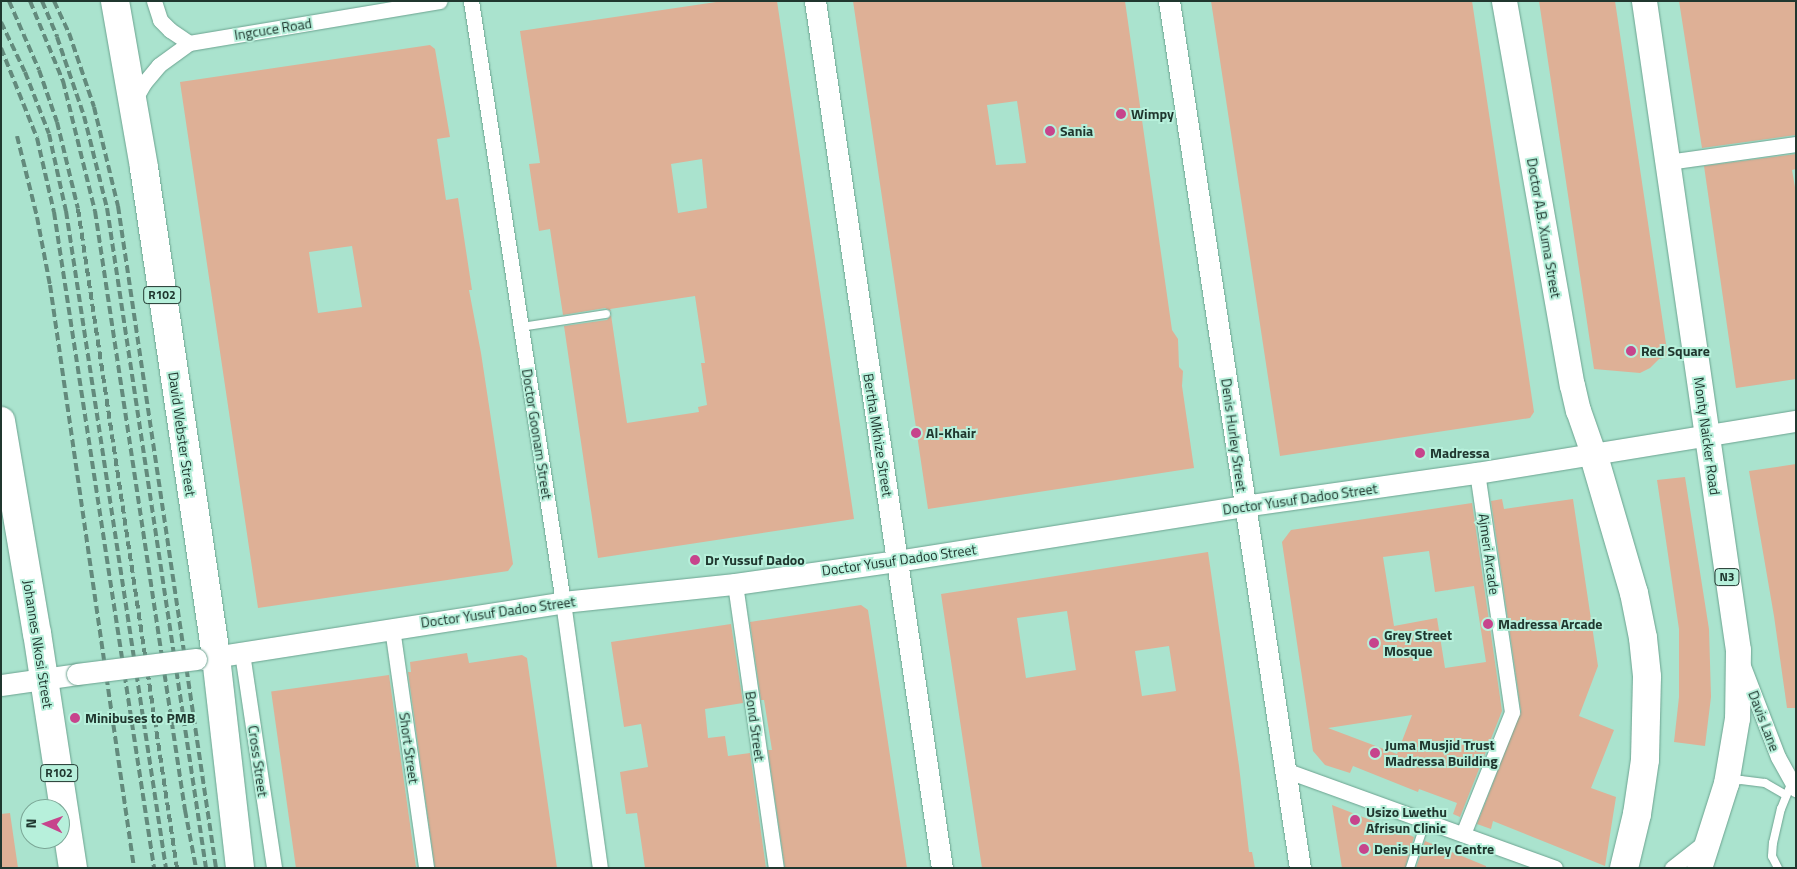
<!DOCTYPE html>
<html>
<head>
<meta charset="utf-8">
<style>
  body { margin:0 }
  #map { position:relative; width:1797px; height:869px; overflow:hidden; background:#aae3ce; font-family:"Titillium Web",sans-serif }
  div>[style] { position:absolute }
  .building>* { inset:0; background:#deb096; transform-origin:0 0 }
  .roads { filter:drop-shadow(0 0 1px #6ca390) drop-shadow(0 0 1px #6ca390) }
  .lane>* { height:8px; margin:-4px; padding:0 4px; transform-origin:4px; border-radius:4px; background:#fff }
  .street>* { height:15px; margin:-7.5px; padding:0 7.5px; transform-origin:7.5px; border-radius:7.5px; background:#fff }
  .secondary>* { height:21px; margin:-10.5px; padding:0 10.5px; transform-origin:10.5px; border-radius:10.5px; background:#fff }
  .primary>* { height:25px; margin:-12.5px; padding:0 12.5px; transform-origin:12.5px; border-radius:12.5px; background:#fff }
  .highway>* { height:28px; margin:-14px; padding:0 14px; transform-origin:14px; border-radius:14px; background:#fff }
  .rail>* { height:4px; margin-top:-2px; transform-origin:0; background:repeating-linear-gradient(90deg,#638a7c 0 8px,transparent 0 12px) }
  .bridges { filter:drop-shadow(0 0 1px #6ca390) drop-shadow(0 0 1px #6ca390) }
  .secondary-bridge>* { height:21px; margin:-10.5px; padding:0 10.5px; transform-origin:10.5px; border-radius:10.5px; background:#fff }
  .dots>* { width:14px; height:14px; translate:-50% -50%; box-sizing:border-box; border:2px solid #b7f0db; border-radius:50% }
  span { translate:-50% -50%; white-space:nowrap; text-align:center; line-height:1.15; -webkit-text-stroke:4px #b7f0db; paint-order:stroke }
  .shield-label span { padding:1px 4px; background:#b7f0db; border:1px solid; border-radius:4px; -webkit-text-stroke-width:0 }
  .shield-label { font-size:12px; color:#20372f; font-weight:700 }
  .street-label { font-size:14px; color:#20372f }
  .poi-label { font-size:14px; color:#20372f; font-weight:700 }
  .left { translate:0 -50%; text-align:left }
  .frame { position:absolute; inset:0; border:2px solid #20372f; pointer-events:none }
  .north { position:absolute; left:20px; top:799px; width:50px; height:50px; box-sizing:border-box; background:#b7f0db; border:1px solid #7ba696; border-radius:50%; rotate:272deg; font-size:14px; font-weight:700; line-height:20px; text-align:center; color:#20372f }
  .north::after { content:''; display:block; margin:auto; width:18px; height:22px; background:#c7448c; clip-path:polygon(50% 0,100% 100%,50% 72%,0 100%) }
</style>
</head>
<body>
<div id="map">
  <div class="building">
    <div style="clip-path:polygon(evenodd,723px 1px,777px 1px,854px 519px,598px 558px,564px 326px,607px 320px,611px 315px,627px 423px,699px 412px,698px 407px,707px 405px,701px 363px,705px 363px,695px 296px,610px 309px,611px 311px,605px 308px,563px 315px,550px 229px,539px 231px,529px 164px,540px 163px,520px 31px,723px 1px,702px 159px,707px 208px,678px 213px,671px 164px,702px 159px)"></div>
    <div style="clip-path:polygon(evenodd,853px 1px,1125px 1px,1172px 330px,1178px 339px,1179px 367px,1183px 371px,1182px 386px,1194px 468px,928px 509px,853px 1px,1017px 101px,1026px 163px,996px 165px,987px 105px,1017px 101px)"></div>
    <div style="clip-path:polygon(1211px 1px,1472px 1px,1534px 412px,1530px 418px,1280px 456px)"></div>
    <div style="clip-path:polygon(1539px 1px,1615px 1px,1668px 357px,1659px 359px,1650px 368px,1640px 373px,1594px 369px)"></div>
    <div style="clip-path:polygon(1679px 1px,1796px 1px,1796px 135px,1702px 148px)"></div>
    <div style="clip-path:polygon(evenodd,430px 45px,435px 49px,450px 137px,437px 139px,446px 200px,458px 198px,472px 290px,469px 290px,481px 353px,513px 564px,508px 571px,258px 608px,180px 82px,430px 45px,352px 246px,362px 307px,318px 313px,309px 252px,352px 246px)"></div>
    <div style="clip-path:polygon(1796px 154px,1796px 169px,1792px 170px,1796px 193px,1796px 379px,1736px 388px,1704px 166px)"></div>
    <div style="clip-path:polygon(1796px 464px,1796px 708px,1787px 708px,1774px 616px,1749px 471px)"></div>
    <div style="clip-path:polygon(1685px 477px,1709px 629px,1711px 697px,1705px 746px,1674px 742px,1679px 697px,1679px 629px,1657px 480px)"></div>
    <div style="clip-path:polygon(1502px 499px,1504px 509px,1573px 499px,1598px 666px,1579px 716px,1614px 730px,1591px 788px,1616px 797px,1605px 866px,1493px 821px,1491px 829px,1477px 824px,1521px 711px,1491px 501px)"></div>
    <div style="clip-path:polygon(evenodd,1472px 503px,1502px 711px,1460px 817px,1453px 814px,1457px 803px,1419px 789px,1418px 792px,1353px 766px,1350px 773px,1325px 765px,1313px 751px,1282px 542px,1291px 530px,1472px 503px,1429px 551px,1435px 592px,1474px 586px,1486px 662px,1445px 668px,1437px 618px,1394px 626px,1383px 557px,1429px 551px,1472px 503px,1412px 715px,1397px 754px,1328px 728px,1412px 715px)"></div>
    <div style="clip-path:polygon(evenodd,1208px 552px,1239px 766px,1249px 852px,1252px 852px,1255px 868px,982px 868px,941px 594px,1208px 552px,1067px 611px,1076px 670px,1026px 678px,1017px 618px,1067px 611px,1208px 552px,1169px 646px,1176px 691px,1142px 696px,1135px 651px,1169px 646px)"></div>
    <div style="clip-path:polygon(861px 605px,868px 610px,907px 868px,785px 868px,768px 750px,772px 750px,764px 700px,761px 700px,750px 622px)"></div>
    <div style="clip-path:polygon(731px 624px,743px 703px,705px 709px,708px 738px,725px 736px,728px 756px,750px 753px,766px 868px,645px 868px,637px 813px,626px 814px,620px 772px,648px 767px,641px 724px,624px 727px,611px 642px)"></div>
    <div style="clip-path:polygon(467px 653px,469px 663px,522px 655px,527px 658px,557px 868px,435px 868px,408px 672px,411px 672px,410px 662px)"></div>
    <div style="left:389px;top:675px;width:195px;height:119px;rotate:82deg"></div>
    <div style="clip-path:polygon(1332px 805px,1414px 837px,1405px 868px,1342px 868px)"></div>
    <div style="clip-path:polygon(10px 813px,18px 868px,1px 868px,1px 814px)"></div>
    <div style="clip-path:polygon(1425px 841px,1486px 866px,1486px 868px,1416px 868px)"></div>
  </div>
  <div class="roads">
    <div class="lane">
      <div style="left:521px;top:327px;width:86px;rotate:-8.7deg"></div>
      <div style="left:1729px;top:782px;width:12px;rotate:-9deg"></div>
      <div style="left:1741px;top:780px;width:24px;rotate:7deg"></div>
      <div style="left:1765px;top:783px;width:24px;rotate:30deg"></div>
      <div style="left:1410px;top:868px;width:51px;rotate:-71.6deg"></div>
      <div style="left:1778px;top:868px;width:13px;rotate:-117deg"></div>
      <div style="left:1772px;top:856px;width:13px;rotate:-86deg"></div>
      <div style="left:1773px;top:843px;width:35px;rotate:-77deg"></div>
      <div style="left:1781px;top:809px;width:27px;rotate:-68deg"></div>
    </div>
    <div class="street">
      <div style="left:154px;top:1px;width:20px;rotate:72deg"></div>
      <div style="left:160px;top:20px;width:14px;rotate:45deg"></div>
      <div style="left:170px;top:30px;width:23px;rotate:34deg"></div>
      <div style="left:471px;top:1px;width:608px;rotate:81.3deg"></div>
      <div style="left:563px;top:602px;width:269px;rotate:82.1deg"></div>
      <div style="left:133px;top:102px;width:22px;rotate:-60deg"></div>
      <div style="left:144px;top:83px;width:23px;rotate:-50deg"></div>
      <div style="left:159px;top:65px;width:37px;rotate:-36deg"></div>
      <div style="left:189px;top:43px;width:254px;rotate:-9.5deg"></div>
      <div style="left:1668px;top:162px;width:129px;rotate:-8deg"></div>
      <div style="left:735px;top:584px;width:287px;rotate:81.8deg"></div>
      <div style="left:392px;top:628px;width:242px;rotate:81.9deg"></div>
      <div style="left:242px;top:653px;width:217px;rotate:81.5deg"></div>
      <div style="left:1743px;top:666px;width:97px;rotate:69deg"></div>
      <div style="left:1778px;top:757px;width:37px;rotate:61deg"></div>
      <div style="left:1285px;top:770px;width:287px;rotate:19.9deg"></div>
      <div style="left:1463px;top:834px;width:131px;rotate:-68.1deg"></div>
      <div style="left:1512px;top:712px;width:242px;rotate:-98.3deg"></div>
      <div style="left:1672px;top:868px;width:42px;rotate:-38.2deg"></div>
    </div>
    <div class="secondary">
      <div style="left:815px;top:1px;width:876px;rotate:81.67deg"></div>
      <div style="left:1169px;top:1px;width:877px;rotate:81.41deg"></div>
      <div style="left:201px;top:659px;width:366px;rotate:-8.9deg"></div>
      <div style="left:563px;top:602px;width:173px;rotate:-6deg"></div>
      <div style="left:735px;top:584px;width:164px;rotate:-8.1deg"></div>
      <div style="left:897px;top:561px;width:351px;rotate:-9deg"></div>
      <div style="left:1244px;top:506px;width:235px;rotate:-8.1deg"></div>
      <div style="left:1477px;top:473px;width:323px;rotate:-9.3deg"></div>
      <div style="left:1px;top:685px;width:77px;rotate:-8.2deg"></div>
    </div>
    <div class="primary">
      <div style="left:1504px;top:1px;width:390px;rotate:80deg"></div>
      <div style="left:1572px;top:385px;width:26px;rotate:77deg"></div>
      <div style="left:1578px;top:410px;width:46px;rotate:70.8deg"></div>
      <div style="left:1644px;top:1px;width:656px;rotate:81.76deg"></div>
      <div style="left:1738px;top:650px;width:68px;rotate:90.8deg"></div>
      <div style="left:1737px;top:718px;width:66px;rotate:99.6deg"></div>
      <div style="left:1726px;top:783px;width:89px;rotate:107.6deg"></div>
    </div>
    <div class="highway">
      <div style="left:115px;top:1px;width:169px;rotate:80.1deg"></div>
      <div style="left:144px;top:168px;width:494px;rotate:81.6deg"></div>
      <div style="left:216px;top:657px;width:212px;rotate:83.5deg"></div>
      <div style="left:1px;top:421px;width:215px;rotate:80.4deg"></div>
      <div style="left:37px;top:633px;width:238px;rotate:81.3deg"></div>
      <div style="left:1593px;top:453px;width:146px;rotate:73.7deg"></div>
      <div style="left:1634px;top:593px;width:46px;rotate:78.7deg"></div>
      <div style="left:1643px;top:638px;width:39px;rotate:84deg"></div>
      <div style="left:1647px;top:677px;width:83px;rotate:91.4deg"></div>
      <div style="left:1645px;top:760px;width:55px;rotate:98.4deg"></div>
      <div style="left:1637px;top:814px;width:56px;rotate:103.5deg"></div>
    </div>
  </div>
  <div class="rail">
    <div style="left:9px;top:1px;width:75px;rotate:66.5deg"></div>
    <div style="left:39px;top:70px;width:55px;rotate:70.9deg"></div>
    <div style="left:57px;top:122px;width:89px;rotate:76.4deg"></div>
    <div style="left:78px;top:209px;width:666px;rotate:81.46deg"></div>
    <div style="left:30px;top:1px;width:87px;rotate:67.6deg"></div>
    <div style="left:63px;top:81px;width:134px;rotate:76.2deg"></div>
    <div style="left:95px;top:211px;width:606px;rotate:81.46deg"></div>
    <div style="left:185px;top:810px;width:59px;rotate:79.3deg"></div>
    <div style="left:42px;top:1px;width:39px;rotate:67deg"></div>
    <div style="left:57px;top:37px;width:83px;rotate:71.1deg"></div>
    <div style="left:84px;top:116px;width:95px;rotate:76deg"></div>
    <div style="left:107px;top:208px;width:667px;rotate:81.47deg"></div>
    <div style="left:54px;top:1px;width:35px;rotate:65deg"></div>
    <div style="left:69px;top:33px;width:78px;rotate:71.3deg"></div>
    <div style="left:94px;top:107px;width:102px;rotate:76.4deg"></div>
    <div style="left:118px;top:206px;width:669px;rotate:81.58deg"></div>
    <div style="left:1px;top:22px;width:55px;rotate:64.4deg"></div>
    <div style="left:25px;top:72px;width:66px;rotate:68.8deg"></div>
    <div style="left:49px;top:134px;width:79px;rotate:77.6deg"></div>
    <div style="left:66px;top:211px;width:665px;rotate:81.35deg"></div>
    <div style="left:1px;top:48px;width:97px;rotate:68.2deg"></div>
    <div style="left:37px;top:138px;width:76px;rotate:77.1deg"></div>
    <div style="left:54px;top:212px;width:664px;rotate:81.33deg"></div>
    <div style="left:17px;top:136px;width:83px;rotate:76.1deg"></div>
    <div style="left:37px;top:217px;width:69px;rotate:79.2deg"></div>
    <div style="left:50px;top:285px;width:589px;rotate:81.8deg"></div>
  </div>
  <div class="bridges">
    <div class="secondary-bridge">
      <div style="left:77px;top:674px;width:120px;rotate:-7.2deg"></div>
    </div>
  </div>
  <div class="dots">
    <div style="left:1121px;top:114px;background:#c7448c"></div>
    <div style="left:1050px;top:131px;background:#c7448c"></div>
    <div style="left:1631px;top:351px;background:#c7448c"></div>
    <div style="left:916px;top:433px;background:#c7448c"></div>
    <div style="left:1420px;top:453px;background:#c7448c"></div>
    <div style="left:695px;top:560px;background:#c7448c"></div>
    <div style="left:1488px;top:624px;background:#c7448c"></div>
    <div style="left:1374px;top:643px;background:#c7448c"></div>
    <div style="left:75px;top:718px;background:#c7448c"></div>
    <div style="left:1375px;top:753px;background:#c7448c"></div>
    <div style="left:1355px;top:820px;background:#c7448c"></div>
    <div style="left:1364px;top:849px;background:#c7448c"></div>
  </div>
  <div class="shield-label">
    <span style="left:162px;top:295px">R102</span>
    <span style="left:1727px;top:577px">N3</span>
    <span style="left:59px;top:773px">R102</span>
  </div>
  <div class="street-label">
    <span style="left:273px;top:29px;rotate:-9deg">Ingcuce Road</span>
    <span style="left:1544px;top:228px;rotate:80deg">Doctor A.B. Xuma Street</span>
    <span style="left:182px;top:434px;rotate:82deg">David Webster Street</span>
    <span style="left:537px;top:434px;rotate:81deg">Doctor Goonam Street</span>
    <span style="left:878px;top:435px;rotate:81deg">Bertha Mkhize Street</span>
    <span style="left:1234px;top:435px;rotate:82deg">Denis Hurley Street</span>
    <span style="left:1707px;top:436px;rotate:82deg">Monty Naicker Road</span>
    <span style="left:1300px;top:499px;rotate:-8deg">Doctor Yusuf Dadoo Street</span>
    <span style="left:1489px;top:554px;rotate:82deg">Ajmeri Arcade</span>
    <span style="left:899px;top:560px;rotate:-8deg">Doctor Yusuf Dadoo Street</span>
    <span style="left:498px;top:612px;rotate:-8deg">Doctor Yusuf Dadoo Street</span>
    <span style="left:38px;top:644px;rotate:81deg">Johannes Nkosi Street</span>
    <span style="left:1764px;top:721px;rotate:69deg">Davis Lane</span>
    <span style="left:755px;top:726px;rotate:82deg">Bond Street</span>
    <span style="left:409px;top:748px;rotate:82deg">Short Street</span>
    <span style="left:258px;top:761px;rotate:82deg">Cross Street</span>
  </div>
  <div class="poi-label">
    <span class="left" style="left:1131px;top:114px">Wimpy</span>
    <span class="left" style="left:1060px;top:131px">Sania</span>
    <span class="left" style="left:1641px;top:351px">Red Square</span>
    <span class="left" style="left:926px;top:433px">Al-Khair</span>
    <span class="left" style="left:1430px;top:453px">Madressa</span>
    <span class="left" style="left:705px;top:560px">Dr Yussuf Dadoo</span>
    <span class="left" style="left:1498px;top:624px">Madressa Arcade</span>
    <span class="left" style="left:1384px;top:643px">Grey Street<br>Mosque</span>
    <span class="left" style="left:85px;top:718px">Minibuses to PMB</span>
    <span class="left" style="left:1385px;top:753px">Juma Musjid Trust<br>Madressa Building</span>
    <span class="left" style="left:1366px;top:820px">Usizo Lwethu<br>Afrisun Clinic</span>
    <span class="left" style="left:1374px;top:849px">Denis Hurley Centre</span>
  </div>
  <div class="frame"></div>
  <div class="north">N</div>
</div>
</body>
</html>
